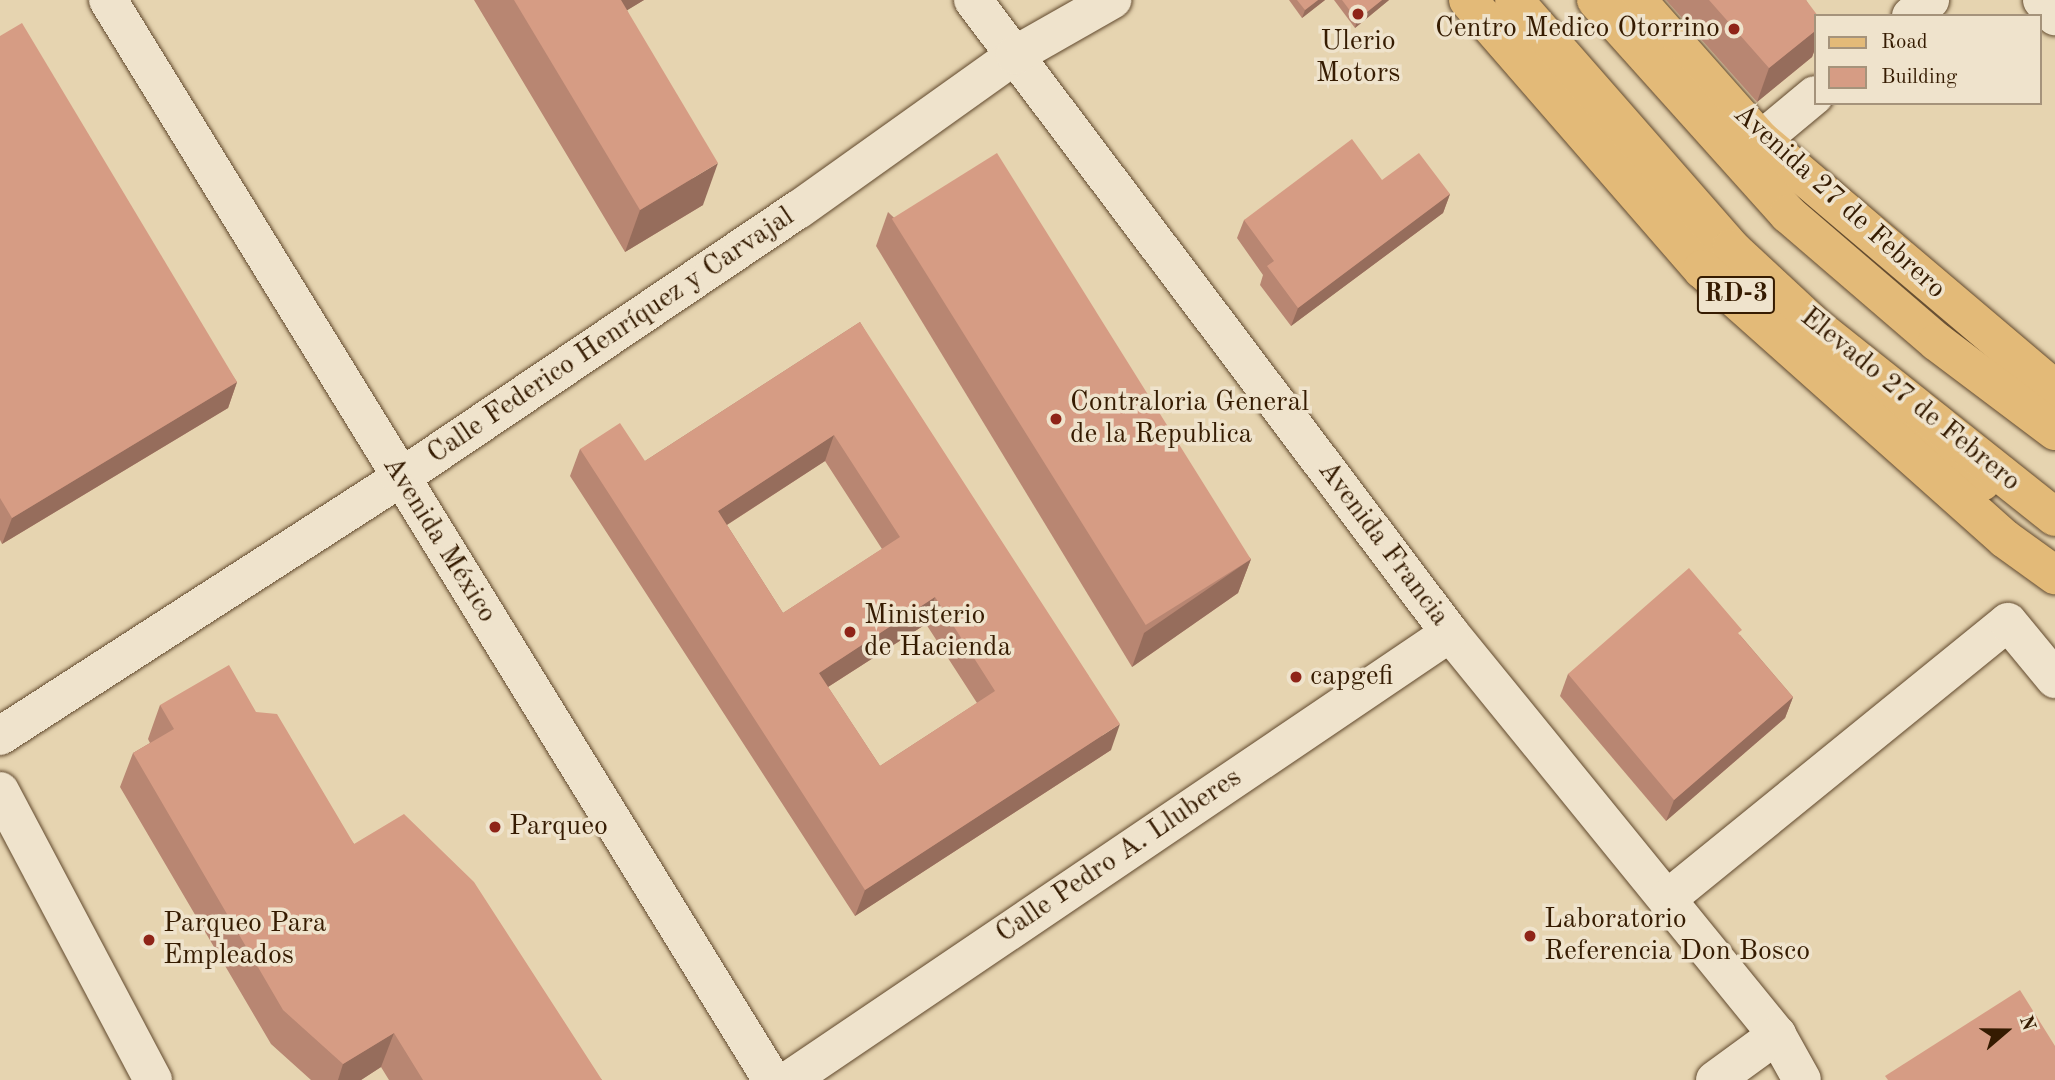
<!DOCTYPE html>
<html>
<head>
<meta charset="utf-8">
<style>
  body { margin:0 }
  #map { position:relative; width:2055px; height:1080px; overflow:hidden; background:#e6d4b0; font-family:"Old Standard TT",serif }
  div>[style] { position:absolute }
  .roads { filter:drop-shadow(0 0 2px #61492d) drop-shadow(0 0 2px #61492d) }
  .street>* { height:38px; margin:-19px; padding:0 19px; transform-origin:19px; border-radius:19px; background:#efe3cc }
  .secondary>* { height:38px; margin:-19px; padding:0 19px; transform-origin:19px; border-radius:19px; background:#efe3cc }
  .primary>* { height:38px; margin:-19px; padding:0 19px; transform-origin:19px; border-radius:19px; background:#e3ba78 }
  .highway>* { height:38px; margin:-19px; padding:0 19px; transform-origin:19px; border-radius:19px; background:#e3ba78 }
  .wall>* { inset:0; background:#b88672 }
  .shaded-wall>* { inset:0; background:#966d5c }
  .building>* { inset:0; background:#d69c84; transform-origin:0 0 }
  .dots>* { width:19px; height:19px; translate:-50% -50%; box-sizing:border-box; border:4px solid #efe3cc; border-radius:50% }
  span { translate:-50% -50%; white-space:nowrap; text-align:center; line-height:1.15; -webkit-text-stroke:7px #efe3cc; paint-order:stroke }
  .shield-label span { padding:2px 5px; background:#efe3cc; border:2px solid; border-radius:5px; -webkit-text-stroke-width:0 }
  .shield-label { font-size:26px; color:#351b01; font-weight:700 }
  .poi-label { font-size:28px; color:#351b01 }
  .right { translate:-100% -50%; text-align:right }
  .left { translate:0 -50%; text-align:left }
  .street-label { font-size:28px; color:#351b01 }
  .legend { position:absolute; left:1814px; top:14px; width:228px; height:91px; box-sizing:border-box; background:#efe3cc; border:2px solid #a5937b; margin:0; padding:9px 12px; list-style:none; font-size:21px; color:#351b01 }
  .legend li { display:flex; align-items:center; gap:14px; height:35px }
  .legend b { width:35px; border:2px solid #a5937b }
  .north { position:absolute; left:1971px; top:996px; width:70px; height:70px; -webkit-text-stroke:5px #efe3cc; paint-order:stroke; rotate:70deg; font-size:19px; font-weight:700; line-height:28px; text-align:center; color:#351b01 }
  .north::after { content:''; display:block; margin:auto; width:24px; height:32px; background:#351b01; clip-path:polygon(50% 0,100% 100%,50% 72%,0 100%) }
</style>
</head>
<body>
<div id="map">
  <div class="roads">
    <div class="street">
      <div style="left:973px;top:0;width:793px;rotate:53deg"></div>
      <div style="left:1450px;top:633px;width:518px;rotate:50.87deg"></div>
      <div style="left:1777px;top:1035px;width:51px;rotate:60.9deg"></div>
      <div style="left:1911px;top:16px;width:25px;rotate:-40deg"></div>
      <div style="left:1761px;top:140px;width:70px;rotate:-39.8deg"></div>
      <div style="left:0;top:736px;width:476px;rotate:-32.8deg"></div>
      <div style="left:400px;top:478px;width:480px;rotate:-34deg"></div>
      <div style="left:798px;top:210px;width:267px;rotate:-35.5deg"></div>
      <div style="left:1015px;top:55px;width:112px;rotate:-29.6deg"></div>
      <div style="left:1667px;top:899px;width:439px;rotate:-39.1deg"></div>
      <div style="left:2008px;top:622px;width:74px;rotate:50.5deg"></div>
      <div style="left:789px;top:1080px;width:798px;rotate:-34.07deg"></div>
      <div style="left:1715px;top:1080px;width:77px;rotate:-36deg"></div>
    </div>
    <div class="secondary">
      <div style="left:108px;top:0;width:1268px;rotate:58.42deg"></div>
      <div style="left:2042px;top:0;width:21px;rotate:51deg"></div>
      <div style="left:0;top:791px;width:327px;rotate:62.1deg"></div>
    </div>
    <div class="primary">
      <div style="left:1468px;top:0;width:357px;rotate:49deg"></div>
      <div style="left:1702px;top:269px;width:34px;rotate:37deg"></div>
      <div style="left:1637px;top:0;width:187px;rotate:48.5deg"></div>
      <div style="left:1761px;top:140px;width:385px;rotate:40.3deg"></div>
      <div style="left:1860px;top:389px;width:153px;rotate:37.3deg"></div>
    </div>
    <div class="highway">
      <div style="left:1514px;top:0;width:330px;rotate:48.8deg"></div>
      <div style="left:1731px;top:248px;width:116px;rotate:42.9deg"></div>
      <div style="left:1816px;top:327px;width:305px;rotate:38.5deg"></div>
      <div style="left:1596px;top:0;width:288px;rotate:48.1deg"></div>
      <div style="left:1788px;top:214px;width:196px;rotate:40.7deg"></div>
      <div style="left:1937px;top:342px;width:148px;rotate:37deg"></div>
      <div style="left:1702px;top:269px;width:406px;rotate:41.7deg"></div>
      <div style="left:2005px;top:539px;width:62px;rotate:35.8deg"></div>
    </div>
  </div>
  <div class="wall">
    <div style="clip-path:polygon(474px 0,644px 0,627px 10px,703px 205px,625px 252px)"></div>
    <div style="clip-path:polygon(1289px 0,1325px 0,1302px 18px)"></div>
    <div style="clip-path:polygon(1334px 0,1389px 0,1355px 28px)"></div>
    <div style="clip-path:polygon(1666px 0,1806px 0,1815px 16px,1815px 49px,1812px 57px,1757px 102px)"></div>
    <div style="clip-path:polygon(0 36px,237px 382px,228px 408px,2px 544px,0 540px)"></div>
    <div style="clip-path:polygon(1382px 180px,1450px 194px,1443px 213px,1291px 326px,1260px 285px,1263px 275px,1237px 238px,1244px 220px)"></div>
    <div style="clip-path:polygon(888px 212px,1251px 559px,1238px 593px,1132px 667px,876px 246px)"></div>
    <div style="clip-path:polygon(evenodd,860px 322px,1111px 750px,855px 916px,570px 476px,580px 449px,645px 461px,860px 322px,825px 461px,882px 549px,783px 613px,727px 525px,825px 461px,860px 322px,926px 624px,977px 703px,880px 766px,828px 687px,926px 624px)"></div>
    <div style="clip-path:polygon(1740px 635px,1793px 697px,1785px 718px,1666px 821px,1560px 696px,1568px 674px)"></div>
    <div style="clip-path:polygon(160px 705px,256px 712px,354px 844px,602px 1080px,389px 1080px,381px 1067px,361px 1080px,311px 1080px,271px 1044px,120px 787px,133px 753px,150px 743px,148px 739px)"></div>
  </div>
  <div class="shaded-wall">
    <div style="clip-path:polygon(608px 0,644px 0,598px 28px)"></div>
    <div style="clip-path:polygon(1318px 0,1325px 0,1302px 18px,1305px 10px)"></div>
    <div style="clip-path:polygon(1382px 0,1389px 0,1355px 28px,1357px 20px)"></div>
    <div style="clip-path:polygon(1815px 31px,1815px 49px,1812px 57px,1757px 102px,1769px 68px)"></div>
    <div style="clip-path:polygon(718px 163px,703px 205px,625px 252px,640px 210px)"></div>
    <div style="clip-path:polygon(1450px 194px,1443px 213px,1291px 326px,1298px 308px)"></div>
    <div style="clip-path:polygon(237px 382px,228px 408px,2px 544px,12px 518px)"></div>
    <div style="clip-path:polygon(834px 435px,825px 461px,708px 537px,718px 511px)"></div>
    <div style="clip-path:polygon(1251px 559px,1238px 593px,1132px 667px,1144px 633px)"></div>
    <div style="clip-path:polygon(935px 597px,926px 624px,809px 699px,819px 673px)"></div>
    <div style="clip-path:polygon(1793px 697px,1785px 718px,1666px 821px,1674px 800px)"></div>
    <div style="clip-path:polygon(1120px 724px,1111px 750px,855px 916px,865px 890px)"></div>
    <div style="clip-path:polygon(394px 1033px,381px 1067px,361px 1080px,338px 1080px,343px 1064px)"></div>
  </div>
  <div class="building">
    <div style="clip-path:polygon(514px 0,621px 0,718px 163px,640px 210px)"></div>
    <div style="clip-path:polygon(1297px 0,1318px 0,1305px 10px)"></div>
    <div style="clip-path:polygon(1342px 0,1382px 0,1357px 20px)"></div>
    <div style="clip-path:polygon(1709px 0,1806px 0,1818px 16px,1815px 16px,1815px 31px,1769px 68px)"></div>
    <div style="clip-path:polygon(22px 23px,237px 382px,12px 518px,0 498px,0 36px)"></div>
    <div style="clip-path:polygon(1352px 139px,1382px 180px,1419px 153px,1450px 194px,1298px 308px,1267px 266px,1274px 261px,1244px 220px)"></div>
    <div style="left:997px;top:153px;width:479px;height:124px;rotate:58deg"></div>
    <div style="clip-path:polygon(evenodd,860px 322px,1120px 724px,865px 890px,580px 449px,620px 423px,645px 461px,860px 322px,834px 435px,900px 537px,783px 613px,718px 511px,834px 435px,860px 322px,935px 597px,995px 691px,880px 766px,819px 673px,935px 597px)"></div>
    <div style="clip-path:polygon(1689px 568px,1742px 630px,1738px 633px,1793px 697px,1674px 800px,1568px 674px)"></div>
    <div style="clip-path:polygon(229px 665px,256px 712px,277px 714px,354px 844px,404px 814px,474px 882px,602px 1080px,423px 1080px,394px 1033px,343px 1064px,283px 1010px,133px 753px,174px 729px,160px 705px)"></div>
    <div style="clip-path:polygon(2020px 990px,2055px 1046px,2055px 1080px,1888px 1080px,1885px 1076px)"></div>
  </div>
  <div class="dots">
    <div style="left:1358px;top:14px;background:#8f2418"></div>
    <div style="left:1734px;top:29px;background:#8f2418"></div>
    <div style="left:1056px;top:419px;background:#8f2418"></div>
    <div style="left:850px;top:632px;background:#8f2418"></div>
    <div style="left:1296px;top:677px;background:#8f2418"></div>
    <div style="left:495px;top:827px;background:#8f2418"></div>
    <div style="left:1530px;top:936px;background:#8f2418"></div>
    <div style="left:149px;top:940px;background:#8f2418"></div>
  </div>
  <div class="shield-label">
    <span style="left:1736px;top:295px">RD-3</span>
  </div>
  <div class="poi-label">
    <span class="right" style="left:1720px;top:29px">Centro Medico Otorrino</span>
    <span style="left:1358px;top:58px">Ulerio<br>Motors</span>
    <span class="left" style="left:1070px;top:419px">Contraloria General<br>de la Republica</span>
    <span class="left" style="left:864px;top:632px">Ministerio<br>de Hacienda</span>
    <span class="left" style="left:1310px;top:677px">capgefi</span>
    <span class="left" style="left:509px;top:827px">Parqueo</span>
    <span class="left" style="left:1544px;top:936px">Laboratorio<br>Referencia Don Bosco</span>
    <span class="left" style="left:163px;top:940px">Parqueo Para<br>Empleados</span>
  </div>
  <div class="street-label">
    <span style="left:1839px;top:202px;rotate:42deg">Avenida 27 de Febrero</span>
    <span style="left:611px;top:336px;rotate:-34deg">Calle Federico Henríquez y Carvajal</span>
    <span style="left:1910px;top:400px;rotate:39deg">Elevado 27 de Febrero</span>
    <span style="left:439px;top:540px;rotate:58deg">Avenida México</span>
    <span style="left:1383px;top:544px;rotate:53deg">Avenida Francia</span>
    <span style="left:1119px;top:856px;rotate:-34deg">Calle Pedro A. Lluberes</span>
  </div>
  <ul class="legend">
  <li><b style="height:9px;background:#e3ba78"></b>Road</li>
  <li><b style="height:19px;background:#d69c84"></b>Building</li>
  </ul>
  <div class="north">N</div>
</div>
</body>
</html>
